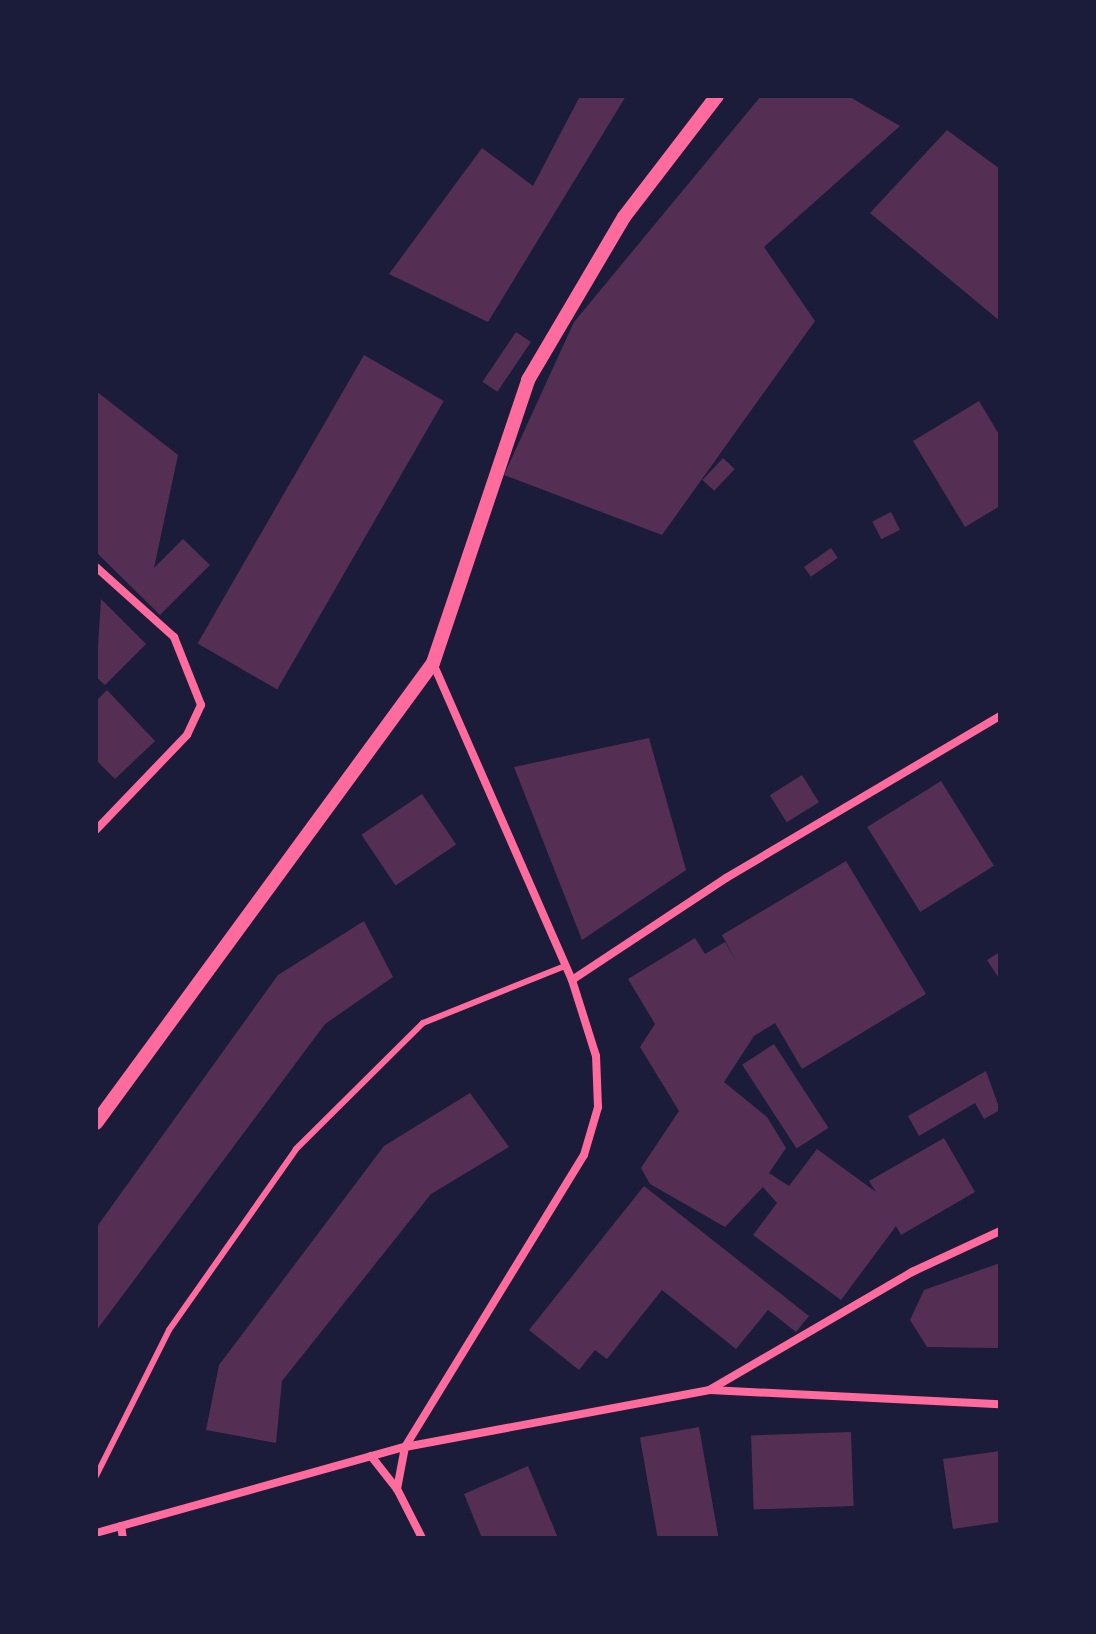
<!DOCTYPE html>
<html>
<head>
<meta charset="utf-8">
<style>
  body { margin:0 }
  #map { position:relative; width:1096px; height:1634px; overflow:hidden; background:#1b1b3a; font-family:"Exo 2",sans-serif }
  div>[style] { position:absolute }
  .building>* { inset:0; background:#542f53; transform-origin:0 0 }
  .service>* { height:6px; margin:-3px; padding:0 3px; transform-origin:3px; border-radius:3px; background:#ff6b9d }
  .minor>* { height:8px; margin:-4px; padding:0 4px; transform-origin:4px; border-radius:4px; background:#ff6b9d }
  .tertiary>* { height:14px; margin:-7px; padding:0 7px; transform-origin:7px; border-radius:7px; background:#ff6b9d }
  span { translate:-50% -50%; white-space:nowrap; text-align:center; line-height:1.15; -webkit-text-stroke:7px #1b1b3a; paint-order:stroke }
  .frame { position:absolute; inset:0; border:98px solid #1b1b3a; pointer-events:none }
</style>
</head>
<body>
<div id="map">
  <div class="building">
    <div style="clip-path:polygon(580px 96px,626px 96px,488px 322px,389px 274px,482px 148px,533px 186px)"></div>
    <div style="clip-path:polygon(761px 96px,848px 96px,900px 126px,764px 247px,815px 321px,662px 535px,504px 475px,574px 322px)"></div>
    <div style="clip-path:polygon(947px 130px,1000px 169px,1000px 321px,870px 213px)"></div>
    <div style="left:516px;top:332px;width:18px;height:60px;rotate:34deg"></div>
    <div style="left:364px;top:355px;width:92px;height:333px;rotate:30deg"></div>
    <div style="clip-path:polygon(96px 391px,178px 455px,154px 568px,183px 539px,210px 565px,160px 615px,96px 552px)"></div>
    <div style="clip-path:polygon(979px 401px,1000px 436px,1000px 506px,965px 527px,913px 441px)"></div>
    <div style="left:723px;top:458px;width:16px;height:30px;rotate:43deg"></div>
    <div style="left:891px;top:512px;width:20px;height:21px;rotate:63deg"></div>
    <div style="left:831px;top:548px;width:12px;height:33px;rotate:55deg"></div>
    <div style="clip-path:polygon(101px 599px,146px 644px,105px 685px,96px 677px)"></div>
    <div style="clip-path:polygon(107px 690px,155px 741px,115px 779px,96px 760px,96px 701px)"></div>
    <div style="clip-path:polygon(649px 738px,686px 870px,582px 940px,514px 767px)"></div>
    <div style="left:802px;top:775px;width:32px;height:38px;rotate:58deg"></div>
    <div style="left:941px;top:781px;width:100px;height:87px;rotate:58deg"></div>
    <div style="left:422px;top:794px;width:61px;height:73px;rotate:56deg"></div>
    <div style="clip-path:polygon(846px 861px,926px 994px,802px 1069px,775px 1023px,754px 1036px,724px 1082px,767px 1117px,786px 1148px,769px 1173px,789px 1186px,817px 1149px,876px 1192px,869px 1181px,944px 1138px,975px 1192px,901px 1235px,896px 1226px,841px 1300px,753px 1235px,777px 1203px,763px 1187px,725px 1227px,650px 1184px,641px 1168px,679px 1111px,640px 1047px,655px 1024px,628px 979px,695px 938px,705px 954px,725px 942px,736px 961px,722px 935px)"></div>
    <div style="clip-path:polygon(364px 921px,393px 977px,325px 1024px,96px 1331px,96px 1228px,278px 975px)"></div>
    <div style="clip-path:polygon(1000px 952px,1000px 980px,987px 960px)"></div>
    <div style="left:774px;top:1044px;width:100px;height:38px;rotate:57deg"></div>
    <div style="clip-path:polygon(986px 1071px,1000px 1110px,984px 1119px,975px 1103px,919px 1136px,908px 1116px)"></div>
    <div style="clip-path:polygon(470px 1093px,509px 1147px,431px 1194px,282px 1381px,276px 1443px,206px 1430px,219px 1365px,384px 1146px)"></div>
    <div style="clip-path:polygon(644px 1186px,809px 1316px,796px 1332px,768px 1310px,736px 1349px,662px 1290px,607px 1359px,595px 1350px,579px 1370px,529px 1330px)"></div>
    <div style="clip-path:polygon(1000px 1263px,1000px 1348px,927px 1347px,910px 1320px,924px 1290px)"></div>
    <div style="left:699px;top:1427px;width:111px;height:60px;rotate:80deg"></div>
    <div style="left:851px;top:1432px;width:74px;height:100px;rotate:88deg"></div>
    <div style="clip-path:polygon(1000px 1451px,1000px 1522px,953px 1529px,943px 1459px)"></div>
    <div style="clip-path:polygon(528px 1466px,558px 1538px,482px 1538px,464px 1494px)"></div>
  </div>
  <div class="service">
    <div style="left:96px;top:1476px;width:163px;rotate:-63.4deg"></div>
    <div style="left:169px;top:1330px;width:221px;rotate:-54.9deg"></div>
    <div style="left:296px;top:1149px;width:179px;rotate:-44.8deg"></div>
    <div style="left:423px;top:1023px;width:153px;rotate:-21.9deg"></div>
  </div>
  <div class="minor">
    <div style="left:96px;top:567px;width:105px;rotate:41.9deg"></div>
    <div style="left:174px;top:637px;width:73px;rotate:68.3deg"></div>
    <div style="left:201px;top:705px;width:33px;rotate:115deg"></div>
    <div style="left:187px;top:735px;width:132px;rotate:133.8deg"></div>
    <div style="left:572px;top:980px;width:185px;rotate:-33.5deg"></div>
    <div style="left:726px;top:878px;width:318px;rotate:-30.6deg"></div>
    <div style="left:711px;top:1389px;width:233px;rotate:-30.2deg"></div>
    <div style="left:912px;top:1272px;width:97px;rotate:-25deg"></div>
    <div style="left:371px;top:1456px;width:42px;rotate:51.8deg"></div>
    <div style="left:121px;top:1526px;width:12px;rotate:81deg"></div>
    <div style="left:96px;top:1533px;width:321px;rotate:-15.6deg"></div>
    <div style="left:405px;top:1447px;width:310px;rotate:-10.6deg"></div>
    <div style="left:710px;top:1390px;width:290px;rotate:2.8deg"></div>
    <div style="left:422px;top:1538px;width:55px;rotate:-117deg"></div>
    <div style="left:397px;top:1489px;width:43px;rotate:-79.2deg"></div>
    <div style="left:405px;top:1447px;width:342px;rotate:-58.5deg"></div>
    <div style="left:584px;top:1155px;width:50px;rotate:-73.7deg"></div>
    <div style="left:598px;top:1107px;width:51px;rotate:-92.2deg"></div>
    <div style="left:596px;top:1056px;width:80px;rotate:-107.5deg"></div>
    <div style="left:572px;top:980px;width:345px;rotate:-113.7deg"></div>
  </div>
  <div class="tertiary">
    <div style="left:96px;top:1123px;width:570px;rotate:-53.77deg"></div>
    <div style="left:433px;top:663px;width:299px;rotate:-71.4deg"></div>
    <div style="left:528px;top:380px;width:189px;rotate:-59.5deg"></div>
    <div style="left:624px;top:217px;width:153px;rotate:-52.5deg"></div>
  </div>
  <div class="frame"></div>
</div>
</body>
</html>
